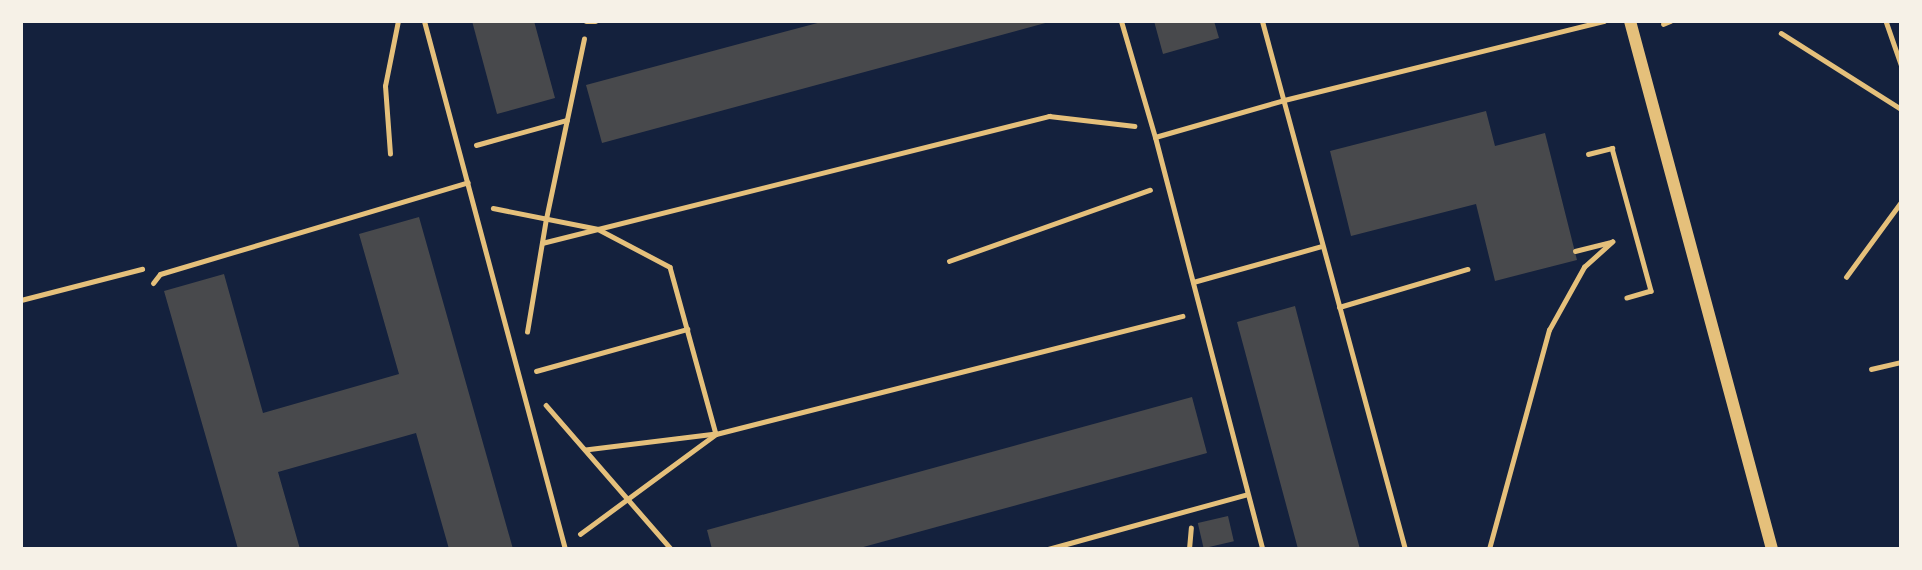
<!DOCTYPE html>
<html>
<head>
<meta charset="utf-8">
<style>
  body { margin:0 }
  #map { position:relative; width:1922px; height:570px; overflow:hidden; background:#14213d; font-family:Arial,sans-serif }
  div>[style] { position:absolute }
  .building>* { inset:0; background:#48494c; transform-origin:0 0 }
  .path>* { height:4.5px; margin:-2.25px; padding:0 2.25px; transform-origin:2.25px; border-radius:2.25px; background:#e5c07b }
  .service>* { height:5px; margin:-2.5px; padding:0 2.5px; transform-origin:2.5px; border-radius:2.5px; background:#e5c07b }
  .tertiary>* { height:12px; margin:-6px; padding:0 6px; transform-origin:6px; border-radius:6px; background:#e5c07b }
  span { translate:-50% -50%; white-space:nowrap; text-align:center; line-height:1.15; -webkit-text-stroke:5px #f6f1e7; paint-order:stroke }
  .frame { position:absolute; inset:0; border:23px solid #f6f1e7; pointer-events:none }
</style>
</head>
<body>
<div id="map">
  <div class="building">
    <div style="clip-path:polygon(472px 21px,534px 21px,555px 98px,497px 114px)"></div>
    <div style="clip-path:polygon(825px 21px,1049px 22px,602px 143px,586px 85px)"></div>
    <div style="clip-path:polygon(1154px 21px,1214px 21px,1219px 38px,1163px 54px)"></div>
    <div style="clip-path:polygon(1486px 111px,1495px 146px,1545px 133px,1577px 260px,1495px 281px,1476px 204px,1351px 236px,1330px 151px)"></div>
    <div style="clip-path:polygon(419px 217px,513px 549px,449px 549px,416px 433px,278px 472px,300px 549px,238px 549px,164px 291px,224px 274px,263px 413px,399px 374px,359px 234px)"></div>
    <div style="clip-path:polygon(1295px 306px,1330px 439px,1360px 549px,1298px 549px,1237px 322px)"></div>
    <div style="clip-path:polygon(1192px 397px,1207px 453px,856px 549px,712px 549px,707px 530px)"></div>
    <div style="left:1228px;top:516px;width:26px;height:31px;rotate:77deg"></div>
  </div>
  <div class="path">
    <div style="left:1886px;top:21px;width:46px;rotate:70.8deg"></div>
    <div style="left:1663px;top:24px;width:8px;rotate:-23deg"></div>
    <div style="left:1781px;top:33px;width:142px;rotate:32.3deg"></div>
    <div style="left:476px;top:145px;width:94px;rotate:-15.4deg"></div>
    <div style="left:390px;top:154px;width:68px;rotate:-94.2deg"></div>
    <div style="left:385px;top:86px;width:66px;rotate:-78.7deg"></div>
    <div style="left:1588px;top:154px;width:25px;rotate:-14deg"></div>
    <div style="left:1612px;top:148px;width:148px;rotate:74.7deg"></div>
    <div style="left:1651px;top:291px;width:25px;rotate:164deg"></div>
    <div style="left:493px;top:208px;width:107px;rotate:11.3deg"></div>
    <div style="left:598px;top:229px;width:81px;rotate:27.8deg"></div>
    <div style="left:670px;top:267px;width:173px;rotate:74.6deg"></div>
    <div style="left:716px;top:434px;width:131px;rotate:173deg"></div>
    <div style="left:542px;top:243px;width:523px;rotate:-14.06deg"></div>
    <div style="left:1049px;top:116px;width:86px;rotate:6.7deg"></div>
    <div style="left:1575px;top:251px;width:37px;rotate:-14deg"></div>
    <div style="left:949px;top:261px;width:213px;rotate:-19.5deg"></div>
    <div style="left:1846px;top:277px;width:93px;rotate:-53.7deg"></div>
    <div style="left:21px;top:300px;width:125px;rotate:-14.4deg"></div>
    <div style="left:527px;top:332px;width:115px;rotate:-80.5deg"></div>
    <div style="left:546px;top:219px;width:184px;rotate:-78.1deg"></div>
    <div style="left:1871px;top:369px;width:31px;rotate:-13deg"></div>
    <div style="left:536px;top:371px;width:157px;rotate:-15.5deg"></div>
    <div style="left:546px;top:405px;width:191px;rotate:49deg"></div>
    <div style="left:580px;top:534px;width:169px;rotate:-36.3deg"></div>
    <div style="left:716px;top:434px;width:481px;rotate:-14.2deg"></div>
    <div style="left:1189px;top:549px;width:21px;rotate:-85deg"></div>
    <div style="left:1489px;top:549px;width:227px;rotate:-74.7deg"></div>
    <div style="left:1549px;top:330px;width:72px;rotate:-60.9deg"></div>
    <div style="left:1584px;top:267px;width:38px;rotate:-42deg"></div>
  </div>
  <div class="service">
    <div style="left:424px;top:21px;width:547px;rotate:75.05deg"></div>
    <div style="left:586px;top:21px;width:9px"></div>
    <div style="left:1121px;top:21px;width:121px;rotate:73.7deg"></div>
    <div style="left:1155px;top:137px;width:426px;rotate:75.4deg"></div>
    <div style="left:1262px;top:21px;width:547px;rotate:74.85deg"></div>
    <div style="left:1155px;top:137px;width:134px;rotate:-16deg"></div>
    <div style="left:1284px;top:100px;width:330px;rotate:-13.9deg"></div>
    <div style="left:1193px;top:282px;width:134px;rotate:-15.6deg"></div>
    <div style="left:153px;top:283px;width:11px;rotate:-52deg"></div>
    <div style="left:160px;top:274px;width:321px;rotate:-16.6deg"></div>
    <div style="left:1339px;top:307px;width:134px;rotate:-16.5deg"></div>
    <div style="left:1048px;top:549px;width:206px;rotate:-15.4deg"></div>
  </div>
  <div class="tertiary">
    <div style="left:1630px;top:21px;width:547px;rotate:74.95deg"></div>
  </div>
  <div class="frame"></div>
</div>
</body>
</html>
